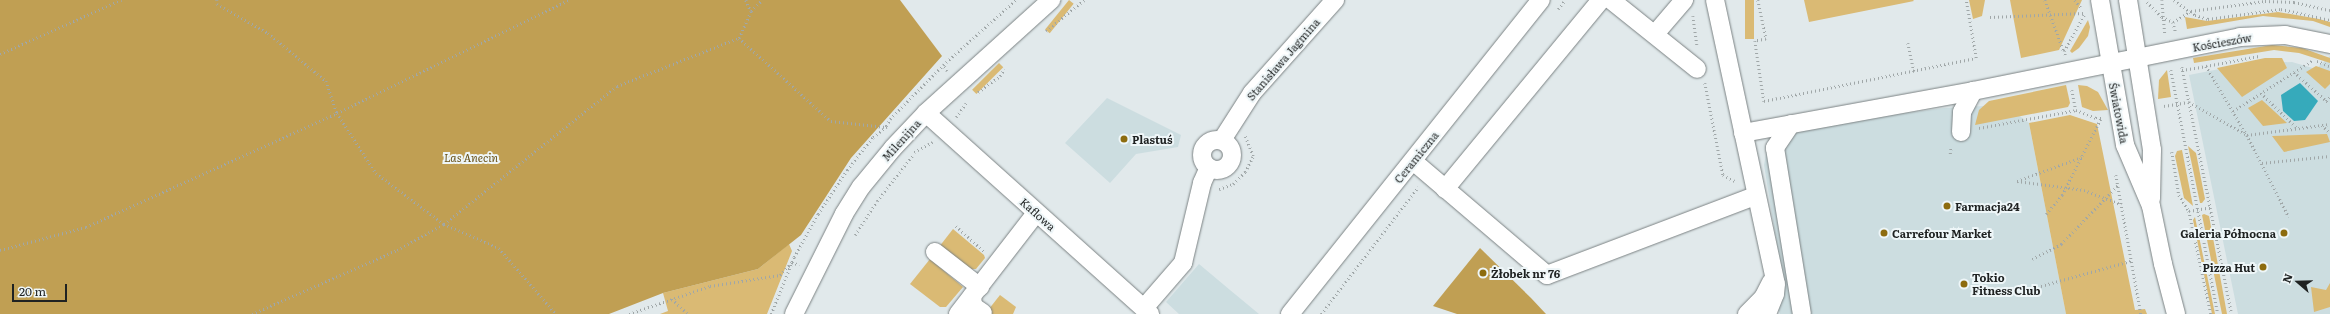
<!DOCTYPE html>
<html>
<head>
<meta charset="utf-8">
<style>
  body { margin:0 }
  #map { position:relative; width:2330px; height:314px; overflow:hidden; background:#e1e9eb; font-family:Literata,serif }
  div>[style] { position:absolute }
  .built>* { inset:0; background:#ccdde0 }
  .green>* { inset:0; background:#daba74; transform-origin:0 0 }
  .forest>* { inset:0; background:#c09f53 }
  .water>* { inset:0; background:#36aabb }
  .path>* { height:2.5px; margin-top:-1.25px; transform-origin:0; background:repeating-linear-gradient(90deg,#a0a7a8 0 1px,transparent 0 4px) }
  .roads { filter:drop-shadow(0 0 1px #7b8283) drop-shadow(0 0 1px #7b8283) }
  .minor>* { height:18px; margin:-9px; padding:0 9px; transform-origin:9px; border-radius:9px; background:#fff }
  .minor>.ring { margin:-9px; padding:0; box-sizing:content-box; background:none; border:18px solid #fff; border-radius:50% }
  .dots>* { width:11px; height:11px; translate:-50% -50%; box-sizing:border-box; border:2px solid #eef6f8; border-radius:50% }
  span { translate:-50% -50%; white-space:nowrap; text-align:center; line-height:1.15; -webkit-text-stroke:4px #eef6f8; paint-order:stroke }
  .street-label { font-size:11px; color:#1f2222 }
  .poi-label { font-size:11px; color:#1f2222; font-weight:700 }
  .left { translate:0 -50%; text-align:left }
  .right { translate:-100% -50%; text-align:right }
  .park-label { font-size:11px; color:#695218; font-style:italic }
  .north { position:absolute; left:2278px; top:262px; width:40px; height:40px; -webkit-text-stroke:3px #eef6f8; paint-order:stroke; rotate:290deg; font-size:11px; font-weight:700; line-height:16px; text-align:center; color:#1f2222 }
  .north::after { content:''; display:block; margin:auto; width:14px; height:18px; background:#1f2222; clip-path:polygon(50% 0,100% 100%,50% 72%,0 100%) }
  .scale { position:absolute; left:12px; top:284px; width:55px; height:18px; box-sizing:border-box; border:2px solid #1f2222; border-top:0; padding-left:5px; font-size:12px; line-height:14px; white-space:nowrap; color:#1f2222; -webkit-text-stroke:3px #eef6f8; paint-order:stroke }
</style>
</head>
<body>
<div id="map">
  <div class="built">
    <div style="clip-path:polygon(2330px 56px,2330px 314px,2238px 314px,2189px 75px,2250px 63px,2292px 62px,2316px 69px)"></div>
    <div style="clip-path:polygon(1107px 98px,1181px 135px,1178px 147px,1136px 154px,1110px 183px,1065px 143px)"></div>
    <div style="clip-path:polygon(2005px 105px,2029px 123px,2066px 314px,1780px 314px,1778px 308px,1784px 288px,1764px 165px,1769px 139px,1800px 127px,1944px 108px)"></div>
    <div style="clip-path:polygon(1199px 264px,1230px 290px,1259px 314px,1179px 314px,1166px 302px)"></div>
  </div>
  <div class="green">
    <div style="left:1069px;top:0;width:6px;height:38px;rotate:39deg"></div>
    <div style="left:1745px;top:0;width:9px;height:39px"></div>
    <div style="clip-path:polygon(1804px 0,1913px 0,1914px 1px,1809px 22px)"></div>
    <div style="clip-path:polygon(1969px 0,1985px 0,1982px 16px,1973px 19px)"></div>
    <div style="clip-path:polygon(2010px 0,2082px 0,2059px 50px,2021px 58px)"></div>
    <div style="clip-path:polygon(2278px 12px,2319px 19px,2330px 22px,2330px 27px,2313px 21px,2263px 16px,2187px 29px,2185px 17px,2207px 21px)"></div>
    <div style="clip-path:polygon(2088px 20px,2090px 27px,2088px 36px,2079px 48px,2072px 53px,2070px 51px)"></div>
    <div style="clip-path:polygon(2272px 45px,2302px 48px,2330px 58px,2330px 63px,2299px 53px,2274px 50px,2194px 63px,2193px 58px)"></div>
    <div style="clip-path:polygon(2265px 58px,2282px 58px,2287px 68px,2242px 97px,2217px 68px)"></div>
    <div style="left:999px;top:63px;width:6px;height:38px;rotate:45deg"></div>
    <div style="clip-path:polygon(2316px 66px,2330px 71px,2330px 84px,2325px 89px,2306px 72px)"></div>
    <div style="clip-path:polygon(2167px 70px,2171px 97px,2158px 99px,2159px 80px)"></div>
    <div style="clip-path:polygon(2066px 85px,2070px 103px,2068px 107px,1975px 125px,1979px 110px,1989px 101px)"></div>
    <div style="clip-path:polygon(2078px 85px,2087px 86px,2098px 92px,2108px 110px,2093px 111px,2082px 107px)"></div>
    <div style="clip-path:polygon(2262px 100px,2287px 123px,2263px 126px,2248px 108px)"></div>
    <div style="clip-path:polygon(2070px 115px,2097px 124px,2135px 310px,2145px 309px,2147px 314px,2066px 314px,2029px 123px)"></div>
    <div style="clip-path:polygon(2327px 134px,2330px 142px,2284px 152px,2272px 136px)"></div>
    <div style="clip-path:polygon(2188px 146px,2196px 153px,2205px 199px,2202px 203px,2200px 203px)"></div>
    <div style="clip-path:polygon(2182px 150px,2193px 206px,2184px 198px,2175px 156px,2177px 151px)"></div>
    <div style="clip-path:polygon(2204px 214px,2209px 216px,2227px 314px,2222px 314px,2202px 215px)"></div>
    <div style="clip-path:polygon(2195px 217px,2215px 314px,2212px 314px,2193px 220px)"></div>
    <div style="clip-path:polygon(953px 229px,984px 255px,985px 258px,976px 269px,971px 269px,939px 247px)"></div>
    <div style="clip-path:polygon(789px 244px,792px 251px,767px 314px,660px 314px,668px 311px,663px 293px,758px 269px)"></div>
    <div style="clip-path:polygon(930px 259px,963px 287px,946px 307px,940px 307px,910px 284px)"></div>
    <div style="clip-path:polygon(2330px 283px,2330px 307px,2314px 312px,2311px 287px,2326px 290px)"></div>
    <div style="clip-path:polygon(1000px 295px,1016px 307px,1013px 314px,985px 314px)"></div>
  </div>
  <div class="forest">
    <div style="clip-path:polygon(0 0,900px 0,942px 56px,851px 158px,801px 235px,758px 269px,663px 293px,609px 314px,0 314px)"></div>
    <div style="clip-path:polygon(1480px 248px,1531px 298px,1546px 314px,1457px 314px,1433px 306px)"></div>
  </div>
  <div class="water">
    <div style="clip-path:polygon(2300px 83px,2318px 101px,2305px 120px,2294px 121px,2283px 111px,2281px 95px)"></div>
  </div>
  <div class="path">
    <div style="left:217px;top:0;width:4px;rotate:90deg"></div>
    <div style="left:217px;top:4px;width:59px;rotate:29.6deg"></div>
    <div style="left:268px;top:33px;width:75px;rotate:39.6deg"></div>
    <div style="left:326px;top:81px;width:34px;rotate:71deg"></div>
    <div style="left:337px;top:113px;width:72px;rotate:57deg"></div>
    <div style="left:376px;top:173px;width:85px;rotate:36.9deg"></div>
    <div style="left:444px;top:224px;width:60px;rotate:23.6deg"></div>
    <div style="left:499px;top:248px;width:87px;rotate:49.2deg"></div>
    <div style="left:746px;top:0;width:12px;rotate:66deg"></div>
    <div style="left:1758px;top:0;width:40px;rotate:78deg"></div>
    <div style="left:1766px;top:39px;width:11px;rotate:170deg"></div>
    <div style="left:1755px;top:41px;width:61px;rotate:81.5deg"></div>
    <div style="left:1764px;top:101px;width:216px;rotate:-11.5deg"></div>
    <div style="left:1976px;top:58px;width:59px;rotate:-99.8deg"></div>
    <div style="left:2045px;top:0;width:55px;rotate:69.9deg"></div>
    <div style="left:2075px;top:0;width:11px;rotate:52deg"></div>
    <div style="left:2162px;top:0;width:35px;rotate:85deg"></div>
    <div style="left:2174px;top:0;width:26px;rotate:36deg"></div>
    <div style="left:2195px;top:15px;width:14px;rotate:17deg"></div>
    <div style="left:2208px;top:19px;width:74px;rotate:-7.8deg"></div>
    <div style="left:2281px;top:9px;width:50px;rotate:12.7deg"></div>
    <div style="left:2147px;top:2px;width:21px;rotate:45deg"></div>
    <div style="left:2162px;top:17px;width:12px;rotate:24deg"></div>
    <div style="left:2173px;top:22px;width:11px;rotate:75deg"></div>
    <div style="left:1558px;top:9px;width:11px;rotate:-52deg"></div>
    <div style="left:1693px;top:16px;width:29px;rotate:82deg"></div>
    <div style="left:1990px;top:17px;width:94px;rotate:-2.4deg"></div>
    <div style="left:2173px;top:22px;width:21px;rotate:-31deg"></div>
    <div style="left:2191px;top:11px;width:75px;rotate:-7.7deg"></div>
    <div style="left:2265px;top:1px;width:29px;rotate:2deg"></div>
    <div style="left:2294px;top:2px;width:37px;rotate:13deg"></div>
    <div style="left:1046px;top:31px;width:49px;rotate:-39.2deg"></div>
    <div style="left:739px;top:38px;width:124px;rotate:42.1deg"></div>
    <div style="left:831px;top:121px;width:55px;rotate:6.2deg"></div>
    <div style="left:1908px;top:43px;width:29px;rotate:78deg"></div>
    <div style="left:0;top:54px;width:133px;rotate:-24.1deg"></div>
    <div style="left:2065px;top:55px;width:4px;rotate:-104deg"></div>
    <div style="left:2064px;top:51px;width:41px;rotate:-60.9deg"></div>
    <div style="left:2317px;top:61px;width:14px;rotate:21deg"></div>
    <div style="left:2206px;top:66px;width:54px;rotate:-10.7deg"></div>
    <div style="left:2182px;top:67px;width:252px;rotate:78.6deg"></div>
    <div style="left:2171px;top:70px;width:248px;rotate:79.1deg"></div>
    <div style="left:2182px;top:70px;width:24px;rotate:-9deg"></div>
    <div style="left:2206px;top:66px;width:80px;rotate:59.3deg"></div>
    <div style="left:2247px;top:135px;width:92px;rotate:62.9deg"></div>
    <div style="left:947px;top:71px;width:7px;rotate:-124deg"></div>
    <div style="left:943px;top:65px;width:98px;rotate:-41.7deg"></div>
    <div style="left:2294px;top:72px;width:48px;rotate:41.6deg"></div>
    <div style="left:1705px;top:83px;width:94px;rotate:78.9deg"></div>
    <div style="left:1723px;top:175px;width:13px;rotate:27deg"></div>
    <div style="left:2072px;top:90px;width:20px;rotate:79deg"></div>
    <div style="left:2076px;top:110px;width:22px;rotate:22deg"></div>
    <div style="left:2096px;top:118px;width:7px"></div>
    <div style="left:978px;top:92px;width:27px;rotate:-36deg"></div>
    <div style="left:1000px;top:76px;width:8px;rotate:-60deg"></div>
    <div style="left:2261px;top:93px;width:50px;rotate:44.2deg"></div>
    <div style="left:2326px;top:101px;width:6px;rotate:-51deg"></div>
    <div style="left:2164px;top:106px;width:25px;rotate:-9deg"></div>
    <div style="left:2189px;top:102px;width:67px;rotate:29.6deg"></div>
    <div style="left:2247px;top:135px;width:84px;rotate:-7.5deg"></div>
    <div style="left:2233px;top:111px;width:95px;rotate:-32.5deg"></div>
    <div style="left:956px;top:117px;width:17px;rotate:-54deg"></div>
    <div style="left:2322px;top:125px;width:11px;rotate:45deg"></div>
    <div style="left:886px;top:126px;width:8px;rotate:-60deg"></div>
    <div style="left:890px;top:119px;width:76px;rotate:-45.5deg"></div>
    <div style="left:1979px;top:128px;width:99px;rotate:-10.5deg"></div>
    <div style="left:914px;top:152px;width:21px;rotate:-28deg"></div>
    <div style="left:2172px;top:152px;width:44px;rotate:80.8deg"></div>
    <div style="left:2179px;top:195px;width:19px;rotate:58deg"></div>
    <div style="left:2189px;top:211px;width:105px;rotate:77.9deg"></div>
    <div style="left:1950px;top:154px;width:8px;rotate:-83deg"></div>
    <div style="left:2262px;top:163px;width:68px;rotate:-5.9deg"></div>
    <div style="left:2116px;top:175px;width:141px;rotate:79.8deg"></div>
    <div style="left:2017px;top:181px;width:68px;rotate:7.7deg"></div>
    <div style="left:2084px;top:190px;width:40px;rotate:21deg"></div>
    <div style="left:2017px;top:181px;width:69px;rotate:-20.3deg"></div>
    <div style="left:1219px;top:189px;width:15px;rotate:-20deg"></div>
    <div style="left:1233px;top:184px;width:17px;rotate:-45deg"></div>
    <div style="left:1245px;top:172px;width:18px;rotate:-63deg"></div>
    <div style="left:1253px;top:156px;width:22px;rotate:-112deg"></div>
    <div style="left:2189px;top:211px;width:22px;rotate:-10deg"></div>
    <div style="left:2046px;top:214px;width:25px;rotate:-50deg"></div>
    <div style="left:2062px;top:195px;width:86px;rotate:-63.1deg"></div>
    <div style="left:956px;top:226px;width:38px;rotate:42deg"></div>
    <div style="left:855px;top:235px;width:40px;rotate:-57.1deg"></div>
    <div style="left:877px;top:201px;width:58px;rotate:-52deg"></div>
    <div style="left:0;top:250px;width:89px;rotate:-15deg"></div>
    <div style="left:86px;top:227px;width:276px;rotate:-24.4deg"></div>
    <div style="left:337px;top:113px;width:258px;rotate:-26deg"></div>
    <div style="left:2032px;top:259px;width:33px;rotate:-27deg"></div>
    <div style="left:2061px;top:244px;width:82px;rotate:-46deg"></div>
    <div style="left:2037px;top:287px;width:98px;rotate:-15.5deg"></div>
    <div style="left:672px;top:299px;width:22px;rotate:43deg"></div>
    <div style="left:252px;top:314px;width:158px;rotate:-23.8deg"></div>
    <div style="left:397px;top:250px;width:54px;rotate:-29deg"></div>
    <div style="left:444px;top:224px;width:221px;rotate:-38.6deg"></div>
    <div style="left:617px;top:86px;width:131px;rotate:-21.5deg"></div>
    <div style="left:739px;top:38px;width:30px;rotate:-66deg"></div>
    <div style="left:751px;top:11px;width:16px;rotate:-45deg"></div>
    <div style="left:629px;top:314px;width:86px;rotate:-19.1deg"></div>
    <div style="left:710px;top:286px;width:71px;rotate:-8.9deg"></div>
    <div style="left:780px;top:275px;width:18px;rotate:-47deg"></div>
    <div style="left:792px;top:262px;width:8px;rotate:23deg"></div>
    <div style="left:771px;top:314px;width:61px;rotate:-68deg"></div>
    <div style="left:794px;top:257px;width:49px;rotate:-60.8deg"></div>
    <div style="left:818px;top:214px;width:53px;rotate:-56.6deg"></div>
    <div style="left:847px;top:170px;width:42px;rotate:-51.8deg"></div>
    <div style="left:873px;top:137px;width:18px;rotate:-38deg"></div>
    <div style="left:1321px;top:314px;width:160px;rotate:-52.6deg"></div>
  </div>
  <div class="roads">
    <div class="minor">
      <div style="left:1611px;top:0;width:110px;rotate:38.7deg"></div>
      <div style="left:1715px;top:0;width:290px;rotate:77.9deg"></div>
      <div style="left:1776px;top:284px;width:10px;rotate:96deg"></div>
      <div style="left:1775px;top:294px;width:22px;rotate:112deg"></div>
      <div style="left:2100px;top:0;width:147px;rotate:80.2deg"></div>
      <div style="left:2125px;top:145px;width:66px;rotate:66.9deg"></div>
      <div style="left:2151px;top:206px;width:59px;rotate:78.3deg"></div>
      <div style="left:2163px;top:264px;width:52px;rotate:75.4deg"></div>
      <div style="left:2128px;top:0;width:152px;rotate:80.9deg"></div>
      <div style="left:2152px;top:150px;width:49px;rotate:91.2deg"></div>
      <div style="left:1655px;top:34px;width:45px;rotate:-49.5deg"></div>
      <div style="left:926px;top:113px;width:301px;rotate:41.9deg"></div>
      <div style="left:1791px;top:124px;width:29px;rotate:124deg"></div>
      <div style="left:1775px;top:148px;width:168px;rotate:80.8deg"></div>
      <div style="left:1961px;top:132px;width:20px;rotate:-87deg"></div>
      <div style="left:1962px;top:112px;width:24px;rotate:-62deg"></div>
      <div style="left:1743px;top:133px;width:234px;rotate:-10.3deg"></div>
      <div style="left:1973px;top:91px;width:272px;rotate:-11.4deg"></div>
      <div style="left:2240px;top:37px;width:45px;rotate:-2.5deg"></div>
      <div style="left:2285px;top:35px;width:46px;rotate:11.3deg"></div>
      <div class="ring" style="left:1202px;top:140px;width:12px;height:12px"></div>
      <div style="left:1222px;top:140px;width:56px;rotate:-57.4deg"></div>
      <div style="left:1252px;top:93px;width:125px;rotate:-48.3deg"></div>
      <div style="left:1413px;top:161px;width:176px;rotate:40.4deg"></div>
      <div style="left:1547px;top:275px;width:222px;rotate:-20.8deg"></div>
      <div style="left:1445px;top:189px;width:245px;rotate:-50.5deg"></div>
      <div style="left:935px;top:252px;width:57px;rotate:37.9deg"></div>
      <div style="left:972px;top:296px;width:10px;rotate:84deg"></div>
      <div style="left:973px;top:306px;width:12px;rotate:35deg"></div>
      <div style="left:1144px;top:308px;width:60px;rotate:-49.1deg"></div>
      <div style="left:1183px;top:263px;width:82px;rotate:-76.6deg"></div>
      <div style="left:1202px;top:183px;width:17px;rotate:-66deg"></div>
      <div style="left:794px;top:314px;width:112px;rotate:-63.4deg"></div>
      <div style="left:844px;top:214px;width:32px;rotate:-58deg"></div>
      <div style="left:861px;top:187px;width:50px;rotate:-50.6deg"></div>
      <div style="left:893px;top:148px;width:48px;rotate:-46.7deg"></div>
      <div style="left:926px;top:113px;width:169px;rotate:-42.1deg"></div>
      <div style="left:958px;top:314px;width:128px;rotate:-52.3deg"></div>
      <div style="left:1290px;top:314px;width:402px;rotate:-51.4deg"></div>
      <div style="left:1747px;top:314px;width:23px;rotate:-45deg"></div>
      <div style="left:1763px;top:298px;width:18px;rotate:-63deg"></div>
    </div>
  </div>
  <div class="dots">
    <div style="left:1124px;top:139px;background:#8d6c0f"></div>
    <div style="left:1947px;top:206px;background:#8d6c0f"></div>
    <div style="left:1884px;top:233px;background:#8d6c0f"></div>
    <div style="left:2284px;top:233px;background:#8d6c0f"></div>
    <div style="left:2263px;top:267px;background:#8d6c0f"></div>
    <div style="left:1483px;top:273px;background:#8d6c0f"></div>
    <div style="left:1964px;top:284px;background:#8d6c0f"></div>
  </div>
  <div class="street-label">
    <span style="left:2222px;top:42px;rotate:-10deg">Kościeszów</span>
    <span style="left:1283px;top:59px;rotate:-49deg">Stanisława Jagmina</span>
    <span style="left:2119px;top:113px;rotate:79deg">Światowida</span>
    <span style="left:901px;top:140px;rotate:-48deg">Milenijna</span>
    <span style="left:1416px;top:157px;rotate:-51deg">Ceramiczna</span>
    <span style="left:1038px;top:214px;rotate:42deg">Kaflowa</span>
  </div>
  <div class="poi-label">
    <span class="left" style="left:1132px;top:139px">Plastuś</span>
    <span class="left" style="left:1955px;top:206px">Farmacja24</span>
    <span class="left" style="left:1892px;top:233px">Carrefour Market</span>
    <span class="right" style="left:2276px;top:233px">Galeria Północna</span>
    <span class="right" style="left:2255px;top:267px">Pizza Hut</span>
    <span class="left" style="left:1491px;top:273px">Żłobek nr 76</span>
    <span class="left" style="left:1972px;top:284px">Tokio<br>Fitness Club</span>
  </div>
  <div class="park-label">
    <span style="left:471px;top:157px">Las Anecin</span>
  </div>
  <div class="north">N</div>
  <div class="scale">20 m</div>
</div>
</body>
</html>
